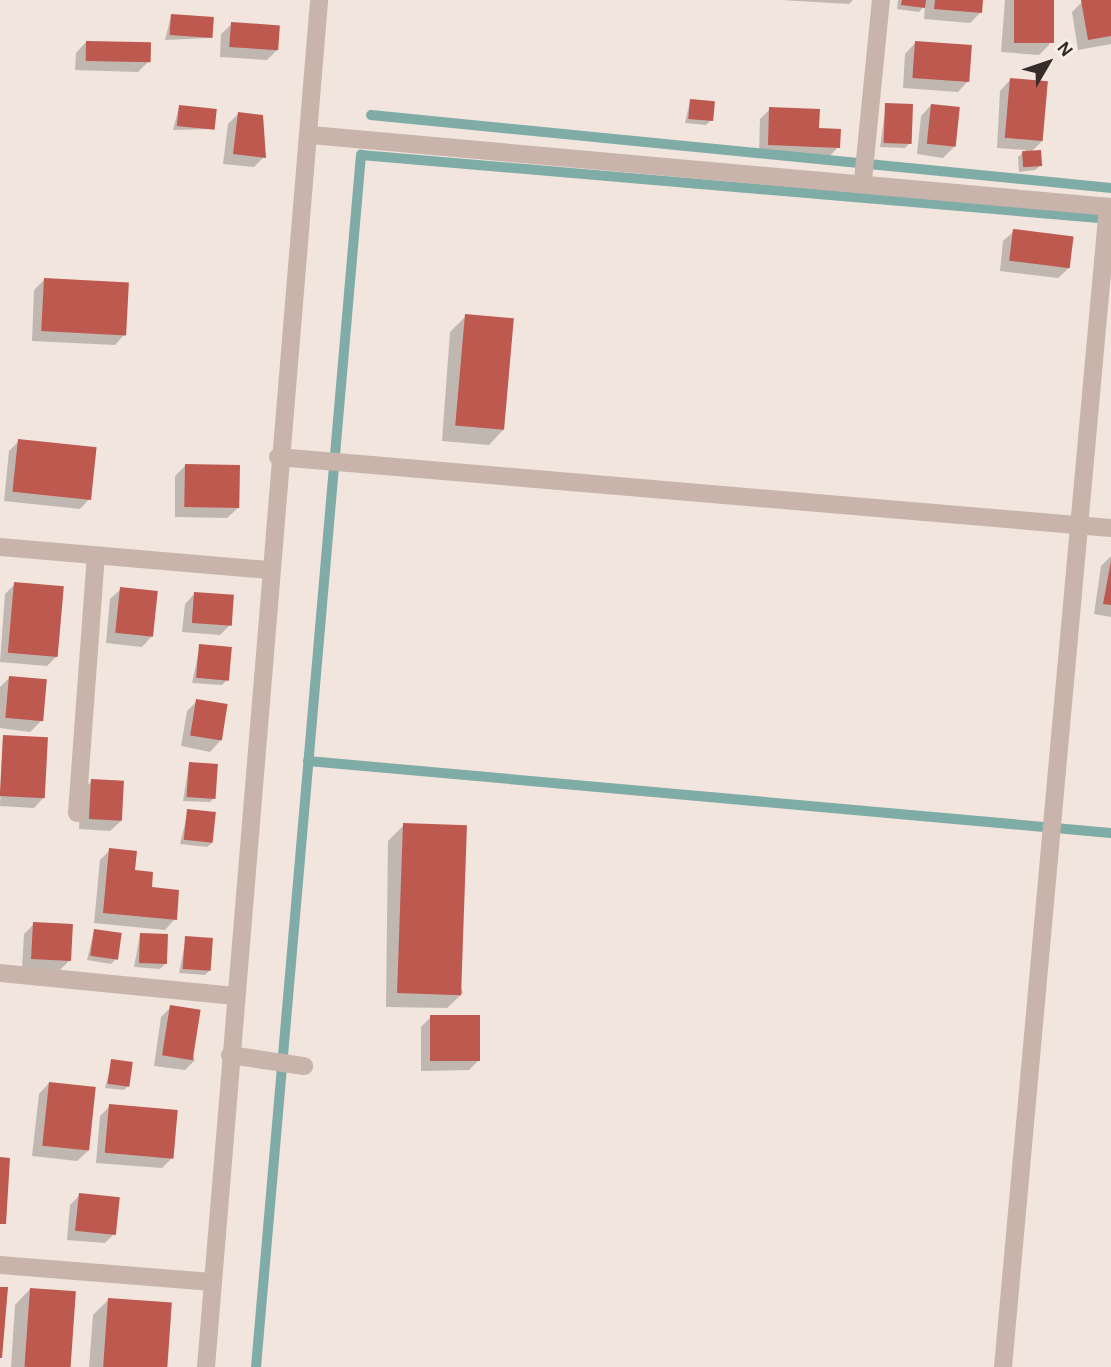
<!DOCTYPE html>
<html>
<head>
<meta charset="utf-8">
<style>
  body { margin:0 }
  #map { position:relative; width:1111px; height:1367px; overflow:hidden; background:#f1e5de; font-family:"Alegreya Sans",sans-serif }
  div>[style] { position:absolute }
  .shadow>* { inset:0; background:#0003 }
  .stream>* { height:10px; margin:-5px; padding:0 5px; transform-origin:5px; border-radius:5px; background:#7faca7 }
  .building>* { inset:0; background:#be594f; transform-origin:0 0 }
  .minor>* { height:18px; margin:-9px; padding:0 9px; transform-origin:9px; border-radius:9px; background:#c8b4aa }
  span { translate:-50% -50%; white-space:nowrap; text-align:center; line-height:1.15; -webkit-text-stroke:5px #f9f0ea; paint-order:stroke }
  .north { position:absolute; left:1013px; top:28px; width:70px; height:70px; -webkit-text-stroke:5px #f9f0ea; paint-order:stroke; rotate:51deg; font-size:19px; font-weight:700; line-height:28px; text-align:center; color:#362c29 }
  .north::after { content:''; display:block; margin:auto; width:24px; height:32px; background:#362c29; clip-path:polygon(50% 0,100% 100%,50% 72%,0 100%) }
</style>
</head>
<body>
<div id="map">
  <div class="shadow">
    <div style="clip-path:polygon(781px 0,853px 0,849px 4px)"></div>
    <div style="clip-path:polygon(898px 0,981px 0,980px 13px,970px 23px,924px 19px,925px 5px,919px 12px,897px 9px)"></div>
    <div style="clip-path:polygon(1005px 0,1052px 0,1049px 45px,1039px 55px,1001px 52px)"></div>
    <div style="clip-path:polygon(1111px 0,1111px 44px,1078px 50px,1072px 12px,1082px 2px)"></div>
    <div style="clip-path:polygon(171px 16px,210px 38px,165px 40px)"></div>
    <div style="clip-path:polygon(232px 24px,277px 50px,267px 60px,220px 57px,221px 34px)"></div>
    <div style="clip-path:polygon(86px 42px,148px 62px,138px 72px,75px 70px,76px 53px)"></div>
    <div style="clip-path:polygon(915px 43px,968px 81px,958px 92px,903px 88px,905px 54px)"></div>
    <div style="clip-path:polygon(1010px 80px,1043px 140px,1031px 152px,1040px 166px,1035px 170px,1019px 172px,1018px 157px,1026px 150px,997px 148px,1000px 91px)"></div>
    <div style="clip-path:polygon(690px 101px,711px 120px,706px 125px,685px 123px)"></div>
    <div style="clip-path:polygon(886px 105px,910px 143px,905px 148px,880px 147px)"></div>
    <div style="clip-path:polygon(931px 105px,954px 147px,943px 158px,917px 154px,921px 116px)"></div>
    <div style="clip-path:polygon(179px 107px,213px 129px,173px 130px)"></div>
    <div style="clip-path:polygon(770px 109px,817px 129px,838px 147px,828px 158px,759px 154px,760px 119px)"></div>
    <div style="clip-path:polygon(238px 114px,264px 157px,254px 167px,223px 164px,228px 124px)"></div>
    <div style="clip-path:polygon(1014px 231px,1069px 268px,1058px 278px,1000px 271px,1003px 241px)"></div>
    <div style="clip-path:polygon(45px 279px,125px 334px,115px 345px,32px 341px,34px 290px)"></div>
    <div style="clip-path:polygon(466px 316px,504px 429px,489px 445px,442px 441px,450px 332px)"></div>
    <div style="clip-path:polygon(19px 441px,90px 498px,80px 509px,4px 501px,9px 451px)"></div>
    <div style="clip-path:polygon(186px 465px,238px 508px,227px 518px,175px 517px,175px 476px)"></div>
    <div style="clip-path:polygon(1111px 556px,1111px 617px,1094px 614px,1101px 566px)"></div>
    <div style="clip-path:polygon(15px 584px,57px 656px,47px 666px,0 662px,5px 594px)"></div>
    <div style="clip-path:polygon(121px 589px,152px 636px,142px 647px,106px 643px,110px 599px)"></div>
    <div style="clip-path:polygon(195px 593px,230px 625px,220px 635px,182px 632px,185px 604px)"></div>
    <div style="clip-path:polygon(200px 646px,227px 680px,222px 685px,192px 683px)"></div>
    <div style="clip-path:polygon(10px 677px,41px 721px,30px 732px,0 728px,0 687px)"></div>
    <div style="clip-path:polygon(197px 701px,220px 741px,210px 752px,181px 746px,187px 711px)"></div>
    <div style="clip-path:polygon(3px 737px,44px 797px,34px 808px,0 806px)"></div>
    <div style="clip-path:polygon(189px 764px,215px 797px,210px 802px,183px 801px)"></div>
    <div style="clip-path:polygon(92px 781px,121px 821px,110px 831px,79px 829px,81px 791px)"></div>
    <div style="clip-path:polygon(188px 811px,212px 843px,207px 847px,180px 844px)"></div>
    <div style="clip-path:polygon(404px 825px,463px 993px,447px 1008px,386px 1007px,388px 841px)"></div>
    <div style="clip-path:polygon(110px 850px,175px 919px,165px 930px,94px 923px,100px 860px)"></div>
    <div style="clip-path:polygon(34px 924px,70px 960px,60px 970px,22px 969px,24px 934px)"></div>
    <div style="clip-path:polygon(94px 931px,116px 959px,111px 964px,87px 960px)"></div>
    <div style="clip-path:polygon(140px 934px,165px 964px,160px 969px,134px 967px)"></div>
    <div style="clip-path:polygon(186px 938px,210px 970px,205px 975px,179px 973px)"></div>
    <div style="clip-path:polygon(171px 1007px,195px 1060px,185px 1070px,154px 1066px,161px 1017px)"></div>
    <div style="clip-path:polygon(431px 1017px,479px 1060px,469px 1070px,421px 1071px,421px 1027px)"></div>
    <div style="clip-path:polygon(112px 1061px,129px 1085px,124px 1090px,105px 1088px)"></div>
    <div style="clip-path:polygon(49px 1083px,88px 1151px,77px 1161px,32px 1156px,39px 1094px)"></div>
    <div style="clip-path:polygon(110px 1106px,172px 1158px,162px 1168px,96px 1163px,100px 1116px)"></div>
    <div style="clip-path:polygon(80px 1195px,115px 1233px,105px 1243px,67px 1240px,70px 1205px)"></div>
    <div style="clip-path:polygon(30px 1289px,70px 1367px,11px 1367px,15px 1305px)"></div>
    <div style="clip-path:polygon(108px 1300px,166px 1367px,89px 1367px,93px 1315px)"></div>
  </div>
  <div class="stream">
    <div style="left:371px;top:115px;width:744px;rotate:5.63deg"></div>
    <div style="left:308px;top:761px;width:806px;rotate:5.12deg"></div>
    <div style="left:256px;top:1367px;width:1217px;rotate:-85.05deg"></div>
    <div style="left:361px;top:155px;width:752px;rotate:4.88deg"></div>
  </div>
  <div class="building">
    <div style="clip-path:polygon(902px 0,926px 0,925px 8px,901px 5px)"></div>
    <div style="clip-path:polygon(935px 0,983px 0,982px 13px,934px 9px)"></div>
    <div style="left:1014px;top:0;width:40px;height:43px"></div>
    <div style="clip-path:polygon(1081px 0,1111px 0,1111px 36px,1088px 40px)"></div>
    <div style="left:171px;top:14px;width:43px;height:21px;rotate:4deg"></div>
    <div style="left:231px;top:22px;width:49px;height:25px;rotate:4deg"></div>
    <div style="left:86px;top:41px;width:65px;height:20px;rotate:1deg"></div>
    <div style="left:915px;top:41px;width:57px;height:37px;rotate:4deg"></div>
    <div style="left:1010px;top:78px;width:38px;height:60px;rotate:5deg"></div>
    <div style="left:690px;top:99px;width:25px;height:20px;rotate:5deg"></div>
    <div style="left:885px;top:103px;width:28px;height:40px;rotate:2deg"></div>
    <div style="left:931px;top:104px;width:29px;height:40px;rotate:6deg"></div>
    <div style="left:179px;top:105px;width:38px;height:21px;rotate:6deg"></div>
    <div style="clip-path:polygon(769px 107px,820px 109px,819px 128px,841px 129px,840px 148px,768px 145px)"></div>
    <div style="clip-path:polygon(238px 112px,263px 115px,266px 158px,233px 154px)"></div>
    <div style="left:1041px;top:150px;width:16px;height:19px;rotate:86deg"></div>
    <div style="left:1013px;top:229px;width:61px;height:32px;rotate:7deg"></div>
    <div style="left:44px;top:278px;width:85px;height:53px;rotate:3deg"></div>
    <div style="left:465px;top:314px;width:49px;height:112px;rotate:5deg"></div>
    <div style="left:18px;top:439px;width:79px;height:53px;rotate:6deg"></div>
    <div style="left:185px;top:464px;width:55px;height:43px;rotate:1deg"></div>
    <div style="clip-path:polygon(1111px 561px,1111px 605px,1103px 604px)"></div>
    <div style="left:14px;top:582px;width:50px;height:71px;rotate:5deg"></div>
    <div style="left:120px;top:587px;width:38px;height:46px;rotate:6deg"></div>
    <div style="left:194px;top:592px;width:40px;height:31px;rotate:4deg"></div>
    <div style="left:199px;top:644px;width:33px;height:34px;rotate:5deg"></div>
    <div style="left:9px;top:676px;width:38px;height:42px;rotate:5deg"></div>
    <div style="left:196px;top:699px;width:32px;height:37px;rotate:9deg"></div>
    <div style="left:3px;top:735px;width:45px;height:61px;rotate:3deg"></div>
    <div style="left:189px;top:762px;width:29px;height:35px;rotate:4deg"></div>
    <div style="left:91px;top:779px;width:33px;height:40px;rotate:3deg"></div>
    <div style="left:187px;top:809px;width:29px;height:31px;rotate:6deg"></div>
    <div style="left:403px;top:823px;width:64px;height:170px;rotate:2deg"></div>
    <div style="clip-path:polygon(109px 848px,137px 851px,135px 870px,153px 872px,152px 887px,179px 890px,177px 920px,103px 913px)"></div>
    <div style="left:33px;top:922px;width:40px;height:37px;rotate:3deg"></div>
    <div style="left:94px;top:929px;width:28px;height:27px;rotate:8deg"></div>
    <div style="left:140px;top:933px;width:28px;height:30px;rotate:2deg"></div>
    <div style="left:185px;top:936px;width:28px;height:33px;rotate:4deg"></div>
    <div style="left:170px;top:1005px;width:31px;height:51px;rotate:9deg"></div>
    <div style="left:430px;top:1015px;width:50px;height:46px"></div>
    <div style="left:111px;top:1059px;width:22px;height:25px;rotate:8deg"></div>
    <div style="left:49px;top:1082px;width:47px;height:64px;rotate:6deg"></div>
    <div style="left:109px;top:1104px;width:69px;height:49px;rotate:5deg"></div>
    <div style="clip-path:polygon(0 1157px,10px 1158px,6px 1224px,0 1224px)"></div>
    <div style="left:79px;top:1193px;width:41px;height:38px;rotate:6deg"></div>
    <div style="clip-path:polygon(0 1287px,8px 1287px,2px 1358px,0 1358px)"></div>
    <div style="left:30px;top:1288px;width:46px;height:79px;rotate:4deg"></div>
    <div style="left:108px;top:1298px;width:64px;height:69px;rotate:4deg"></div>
  </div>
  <div class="minor">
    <div style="left:311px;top:135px;width:803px;rotate:5.14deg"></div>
    <div style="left:863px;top:180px;width:181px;rotate:-84.3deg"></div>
    <div style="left:278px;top:457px;width:836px;rotate:4.87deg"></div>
    <div style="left:0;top:547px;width:270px;rotate:4.9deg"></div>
    <div style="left:77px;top:813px;width:257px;rotate:-85.8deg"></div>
    <div style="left:0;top:973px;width:236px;rotate:5.6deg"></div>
    <div style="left:230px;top:1055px;width:75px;rotate:8.5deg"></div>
    <div style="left:0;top:1265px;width:213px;rotate:4.6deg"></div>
    <div style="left:206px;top:1367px;width:1372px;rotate:-85.27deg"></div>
    <div style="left:1003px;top:1367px;width:1165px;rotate:-84.83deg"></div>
  </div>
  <div class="north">N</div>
</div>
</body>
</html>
